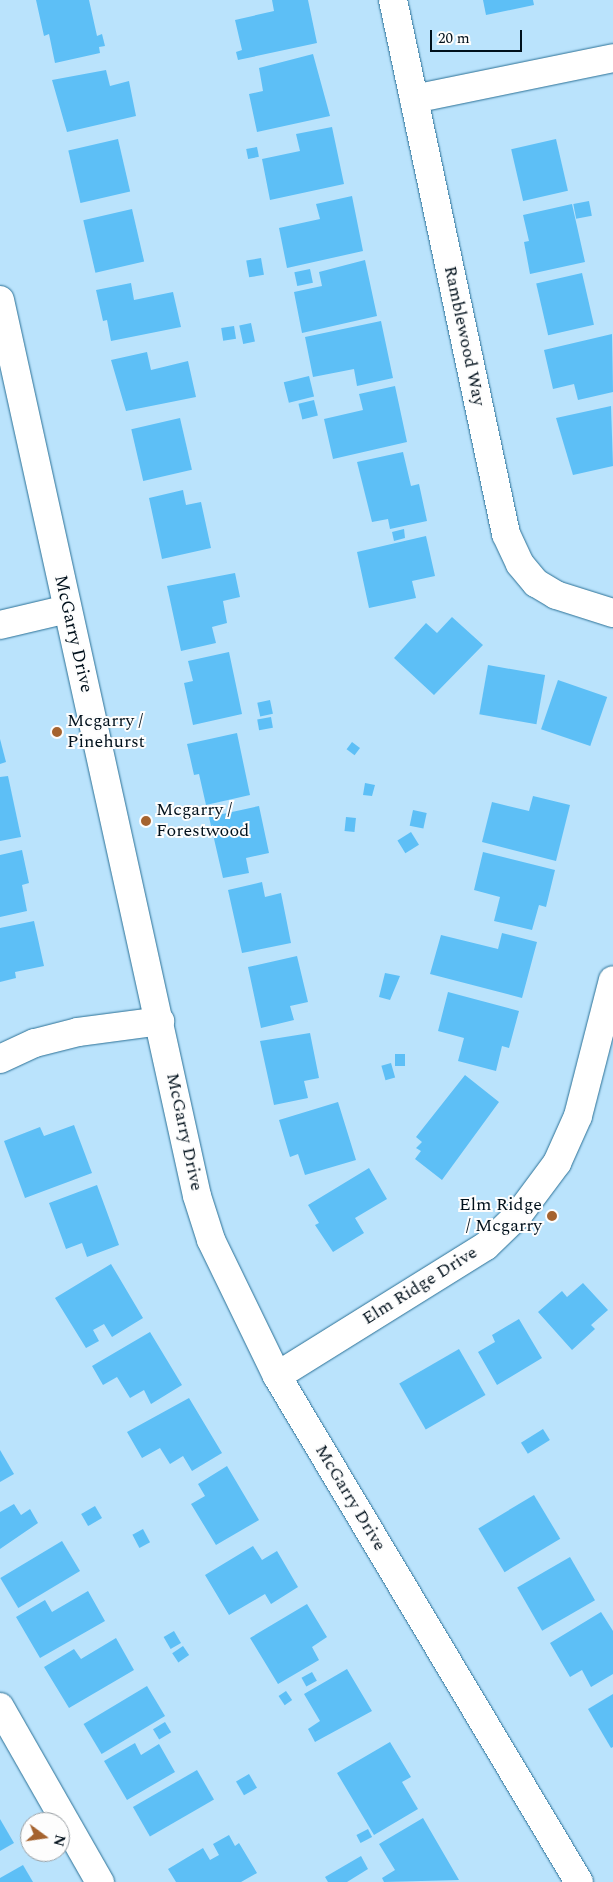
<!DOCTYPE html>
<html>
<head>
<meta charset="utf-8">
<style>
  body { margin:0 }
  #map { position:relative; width:613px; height:1882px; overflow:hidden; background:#bae3fc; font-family:Spectral,serif }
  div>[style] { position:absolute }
  .building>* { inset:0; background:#5dbff6; transform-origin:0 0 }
  .roads { filter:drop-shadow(0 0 1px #2a7096) drop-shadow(0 0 1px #2a7096) }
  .minor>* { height:28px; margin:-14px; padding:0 14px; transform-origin:14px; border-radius:14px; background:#fff }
  .tertiary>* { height:28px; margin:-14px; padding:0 14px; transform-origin:14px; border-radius:14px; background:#fff }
  .dots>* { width:14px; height:14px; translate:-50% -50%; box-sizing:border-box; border:2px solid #fdfdfd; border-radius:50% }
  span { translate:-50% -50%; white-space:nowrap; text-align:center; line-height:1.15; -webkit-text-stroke:4px #fdfdfd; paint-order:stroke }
  .street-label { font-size:18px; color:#00101b }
  .poi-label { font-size:18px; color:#00101b }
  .left { translate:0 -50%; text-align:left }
  .right { translate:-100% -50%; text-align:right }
  .north { position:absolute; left:20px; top:1812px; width:50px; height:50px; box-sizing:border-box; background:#fdfdfd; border:1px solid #989ea3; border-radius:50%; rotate:104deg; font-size:14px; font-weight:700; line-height:20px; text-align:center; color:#00101b }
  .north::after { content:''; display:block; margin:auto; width:18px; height:22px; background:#a5632f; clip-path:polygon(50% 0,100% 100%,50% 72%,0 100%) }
  .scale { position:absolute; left:430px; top:30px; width:92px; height:22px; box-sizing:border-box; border:2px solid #00101b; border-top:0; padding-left:6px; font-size:15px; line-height:18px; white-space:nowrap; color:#00101b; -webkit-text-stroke:4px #fdfdfd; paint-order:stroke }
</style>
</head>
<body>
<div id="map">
  <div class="building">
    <div style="clip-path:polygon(36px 0,89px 0,97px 36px,102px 34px,105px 46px,99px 47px,100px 53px,55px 63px,49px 34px,44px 36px)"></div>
    <div style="clip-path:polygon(272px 0,308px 0,317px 43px,238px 60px,236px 52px,242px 50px,235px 20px,274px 11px)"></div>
    <div style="clip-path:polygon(483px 0,533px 0,534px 5px,486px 15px)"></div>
    <div style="clip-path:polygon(313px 54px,330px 116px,257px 132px,249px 94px,263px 91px,259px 68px)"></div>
    <div style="clip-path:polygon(106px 70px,110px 86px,129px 81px,136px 116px,67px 132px,52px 80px)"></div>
    <div style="clip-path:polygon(332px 127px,344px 184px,270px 200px,262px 159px,300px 151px,296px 134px)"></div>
    <div style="left:118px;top:139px;width:54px;height:51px;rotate:77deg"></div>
    <div style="left:556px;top:139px;width:53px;height:46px;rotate:77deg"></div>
    <div style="left:257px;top:147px;width:10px;height:11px;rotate:79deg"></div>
    <div style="clip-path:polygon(352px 196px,363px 251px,287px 268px,279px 228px,320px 219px,316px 204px)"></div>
    <div style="left:589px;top:201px;width:15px;height:16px;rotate:79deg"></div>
    <div style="clip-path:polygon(572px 204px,585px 262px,530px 274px,524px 242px,529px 241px,523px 215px)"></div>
    <div style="left:132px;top:209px;width:54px;height:50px;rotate:77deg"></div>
    <div style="left:261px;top:258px;width:17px;height:15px;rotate:80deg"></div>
    <div style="clip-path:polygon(365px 260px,377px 316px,302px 333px,294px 292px,322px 286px,319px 272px)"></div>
    <div style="left:310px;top:269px;width:14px;height:16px;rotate:78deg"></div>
    <div style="left:582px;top:273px;width:53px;height:47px;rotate:77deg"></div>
    <div style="clip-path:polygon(131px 283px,134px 300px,173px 292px,181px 327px,111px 341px,107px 320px,103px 321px,96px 290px)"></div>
    <div style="clip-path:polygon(381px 321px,393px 378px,357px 386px,354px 369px,313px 377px,305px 337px)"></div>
    <div style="left:251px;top:323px;width:19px;height:12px;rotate:78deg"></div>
    <div style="left:234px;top:326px;width:13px;height:13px;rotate:81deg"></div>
    <div style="clip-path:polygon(612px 334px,613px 392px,578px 400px,574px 384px,553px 389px,544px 350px)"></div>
    <div style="clip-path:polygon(147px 352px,151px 370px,188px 361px,196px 397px,126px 411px,111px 360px)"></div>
    <div style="left:309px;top:376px;width:21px;height:26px;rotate:76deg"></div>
    <div style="clip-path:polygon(395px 386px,407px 442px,333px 459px,324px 419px,363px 410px,359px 394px)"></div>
    <div style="left:314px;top:400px;width:16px;height:16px;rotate:76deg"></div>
    <div style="clip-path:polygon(611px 406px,613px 466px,573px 475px,556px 418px)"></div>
    <div style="left:180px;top:418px;width:53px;height:50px;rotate:77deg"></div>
    <div style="clip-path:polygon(403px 452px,411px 486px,419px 484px,427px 521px,390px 529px,388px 519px,372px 522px,357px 462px)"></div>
    <div style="clip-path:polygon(183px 490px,186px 505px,201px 502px,211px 548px,162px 559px,149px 498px)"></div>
    <div style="clip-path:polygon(404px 529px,405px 538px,394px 541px,392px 532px)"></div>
    <div style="clip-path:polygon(426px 536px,435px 576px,412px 581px,416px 598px,369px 608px,357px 552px)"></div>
    <div style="clip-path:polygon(235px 573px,240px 597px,223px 601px,227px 623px,212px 627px,216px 643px,181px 651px,167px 586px)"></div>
    <div style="clip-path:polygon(452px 617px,483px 645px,434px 695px,394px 658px,426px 623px,437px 633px)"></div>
    <div style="clip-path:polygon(229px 652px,242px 714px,193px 725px,184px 683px,193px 681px,188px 661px)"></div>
    <div style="left:488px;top:665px;width:58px;height:50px;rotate:10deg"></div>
    <div style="left:558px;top:680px;width:52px;height:52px;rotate:19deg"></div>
    <div style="left:270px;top:700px;width:14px;height:13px;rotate:78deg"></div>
    <div style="left:271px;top:717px;width:11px;height:14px;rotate:80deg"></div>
    <div style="clip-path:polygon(237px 733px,250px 795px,206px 805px,199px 774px,194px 775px,187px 744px)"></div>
    <div style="clip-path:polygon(0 739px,6px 762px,0 764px)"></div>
    <div style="left:352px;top:742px;width:10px;height:9px;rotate:37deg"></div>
    <div style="clip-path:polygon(8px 776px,21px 837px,0 841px,0 777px)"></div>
    <div style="clip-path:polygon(365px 783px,375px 785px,372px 796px,363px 795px)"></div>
    <div style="clip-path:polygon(533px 796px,570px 805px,556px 861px,482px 842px,492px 802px,529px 811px)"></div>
    <div style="clip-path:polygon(259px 806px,269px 853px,246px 858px,249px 873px,223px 878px,209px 817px)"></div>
    <div style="left:413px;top:810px;width:14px;height:16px;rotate:12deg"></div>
    <div style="left:346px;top:817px;width:10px;height:14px;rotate:6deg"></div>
    <div style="left:411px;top:832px;width:15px;height:16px;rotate:58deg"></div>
    <div style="clip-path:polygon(22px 850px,29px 883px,22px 885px,27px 911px,0 917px,0 855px)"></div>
    <div style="clip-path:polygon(483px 852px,555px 870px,546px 907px,539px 905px,532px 930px,494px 921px,500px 897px,474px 890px)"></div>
    <div style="clip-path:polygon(262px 882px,265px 897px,281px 893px,291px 943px,242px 953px,228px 890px)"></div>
    <div style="clip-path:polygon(34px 921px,44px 966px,15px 972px,16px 978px,0 982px,0 928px)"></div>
    <div style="clip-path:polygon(502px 933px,537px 942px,522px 998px,430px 974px,441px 935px,498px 949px)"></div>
    <div style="clip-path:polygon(297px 956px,308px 1002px,290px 1006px,294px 1020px,261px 1028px,248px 967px)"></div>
    <div style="clip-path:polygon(385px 973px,400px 976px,390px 1000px,379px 997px)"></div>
    <div style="clip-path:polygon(448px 992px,519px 1011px,509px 1048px,502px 1046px,496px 1071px,458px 1061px,464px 1038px,438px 1031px)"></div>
    <div style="clip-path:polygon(310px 1033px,319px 1078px,304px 1081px,308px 1098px,274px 1105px,260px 1041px)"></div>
    <div style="left:395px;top:1054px;width:10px;height:12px"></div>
    <div style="left:391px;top:1063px;width:15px;height:10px;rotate:74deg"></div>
    <div style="clip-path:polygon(465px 1075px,499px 1102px,442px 1180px,415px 1159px,421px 1151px,416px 1148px,422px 1142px,416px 1137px)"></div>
    <div style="clip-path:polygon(338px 1102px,356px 1160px,305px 1175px,298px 1154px,290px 1157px,279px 1120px)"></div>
    <div style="clip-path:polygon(74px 1125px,92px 1173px,25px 1198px,4px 1141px,40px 1127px,44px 1136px)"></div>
    <div style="clip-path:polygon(369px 1168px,387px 1199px,355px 1218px,364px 1233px,333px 1252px,315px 1225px,319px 1223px,308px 1205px)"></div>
    <div style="clip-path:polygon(97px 1185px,119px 1245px,87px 1257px,82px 1243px,66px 1249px,49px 1203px)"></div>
    <div style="clip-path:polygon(111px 1264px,143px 1318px,112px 1337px,104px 1324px,93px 1330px,99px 1341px,86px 1348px,55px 1298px)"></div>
    <div style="clip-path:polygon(583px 1283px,608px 1310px,591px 1325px,595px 1329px,572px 1350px,538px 1312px,562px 1291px,567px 1297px)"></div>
    <div style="clip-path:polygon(519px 1319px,542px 1358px,497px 1385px,478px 1352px,495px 1342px,492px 1335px)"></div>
    <div style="clip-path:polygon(150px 1332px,182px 1385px,151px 1404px,144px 1390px,130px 1398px,117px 1377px,103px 1385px,92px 1366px)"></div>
    <div style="left:459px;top:1349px;width:53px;height:69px;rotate:60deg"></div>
    <div style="clip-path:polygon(189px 1398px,222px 1453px,192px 1471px,183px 1456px,170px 1464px,160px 1448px,142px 1458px,127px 1432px)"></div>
    <div style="left:543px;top:1429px;width:13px;height:26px;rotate:58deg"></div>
    <div style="clip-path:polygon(0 1450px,14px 1474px,0 1482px)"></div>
    <div style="clip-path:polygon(227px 1466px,259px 1520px,216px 1545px,191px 1504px,205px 1496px,198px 1484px)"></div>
    <div style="left:534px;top:1495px;width:51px;height:65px;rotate:59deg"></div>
    <div style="clip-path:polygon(14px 1504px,21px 1515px,30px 1509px,38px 1523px,0 1549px,0 1512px)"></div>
    <div style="left:95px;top:1506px;width:14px;height:16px;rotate:60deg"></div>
    <div style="left:143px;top:1529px;width:15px;height:12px;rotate:62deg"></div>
    <div style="left:62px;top:1541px;width:35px;height:72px;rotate:59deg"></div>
    <div style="clip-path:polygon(253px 1546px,262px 1560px,277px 1551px,298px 1587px,271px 1604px,265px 1594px,229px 1615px,205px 1575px)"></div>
    <div style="left:570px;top:1557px;width:50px;height:61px;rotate:60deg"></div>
    <div style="clip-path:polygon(88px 1591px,105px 1621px,40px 1658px,16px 1617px,45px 1600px,52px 1612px)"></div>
    <div style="clip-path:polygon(307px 1604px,327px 1637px,312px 1647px,319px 1660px,278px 1684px,250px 1638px)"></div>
    <div style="clip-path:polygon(601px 1612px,613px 1631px,613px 1674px,591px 1687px,582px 1670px,570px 1677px,550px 1643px)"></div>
    <div style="left:174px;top:1631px;width:14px;height:12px;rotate:60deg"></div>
    <div style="clip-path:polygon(116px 1638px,134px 1670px,69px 1708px,44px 1667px,74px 1649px,81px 1659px)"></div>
    <div style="left:183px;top:1646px;width:11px;height:13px;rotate:56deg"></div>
    <div style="clip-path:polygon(347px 1669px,372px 1711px,315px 1742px,308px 1729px,320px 1721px,304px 1694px)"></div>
    <div style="left:312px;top:1672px;width:10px;height:12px;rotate:61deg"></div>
    <div style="left:147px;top:1686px;width:35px;height:74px;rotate:59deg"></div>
    <div style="left:286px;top:1691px;width:11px;height:9px;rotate:56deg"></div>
    <div style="clip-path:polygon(613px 1694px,613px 1747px,611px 1748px,588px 1709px)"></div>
    <div style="left:165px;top:1722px;width:12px;height:14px;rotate:59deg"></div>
    <div style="clip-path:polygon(390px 1742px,411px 1777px,402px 1782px,418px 1809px,374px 1835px,337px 1773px)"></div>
    <div style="clip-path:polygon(135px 1743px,141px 1755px,159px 1744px,175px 1772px,127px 1800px,104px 1761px)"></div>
    <div style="left:197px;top:1770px;width:34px;height:74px;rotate:60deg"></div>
    <div style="left:249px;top:1774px;width:16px;height:15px;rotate:60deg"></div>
    <div style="clip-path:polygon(423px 1818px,459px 1880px,384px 1882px,382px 1878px,395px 1870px,379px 1844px)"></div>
    <div style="clip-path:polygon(0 1819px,14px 1843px,0 1851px)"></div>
    <div style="left:368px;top:1829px;width:9px;height:13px;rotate:63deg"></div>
    <div style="clip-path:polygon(229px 1835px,235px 1846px,239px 1843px,257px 1873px,241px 1882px,176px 1882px,168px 1869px,203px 1848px,210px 1860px,219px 1855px,213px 1844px)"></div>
    <div style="clip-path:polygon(361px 1856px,368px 1869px,347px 1882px,328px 1882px,325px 1877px)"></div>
    <div style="clip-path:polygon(23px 1865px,33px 1882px,0 1882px,0 1878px)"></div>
  </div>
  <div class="roads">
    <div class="minor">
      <div style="left:393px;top:0;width:546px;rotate:78.05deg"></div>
      <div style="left:506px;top:534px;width:33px;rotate:65deg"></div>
      <div style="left:520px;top:564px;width:25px;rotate:50deg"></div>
      <div style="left:536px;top:583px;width:23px;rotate:31deg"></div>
      <div style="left:556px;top:595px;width:60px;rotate:17.5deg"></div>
      <div style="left:414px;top:99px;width:203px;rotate:-11.6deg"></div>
      <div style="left:0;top:625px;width:69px;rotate:-13.4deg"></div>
      <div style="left:0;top:1059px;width:38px;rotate:-25deg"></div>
      <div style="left:35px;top:1043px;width:44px;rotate:-14.3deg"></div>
      <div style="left:78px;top:1032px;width:83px;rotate:-7.6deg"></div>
      <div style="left:277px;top:1376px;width:246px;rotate:-31.9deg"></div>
      <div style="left:486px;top:1246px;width:46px;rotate:-44.1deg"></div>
      <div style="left:519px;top:1214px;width:64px;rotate:-53.3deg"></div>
      <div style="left:557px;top:1163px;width:51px;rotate:-65.9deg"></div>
      <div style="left:578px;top:1116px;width:140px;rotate:-75.6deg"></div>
      <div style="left:0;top:1707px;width:202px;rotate:60.3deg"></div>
    </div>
    <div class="tertiary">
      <div style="left:0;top:300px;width:917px;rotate:77.6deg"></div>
      <div style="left:197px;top:1196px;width:46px;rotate:72.3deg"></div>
      <div style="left:211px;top:1240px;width:151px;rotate:64.1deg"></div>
      <div style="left:277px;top:1376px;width:589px;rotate:59.17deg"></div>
    </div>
  </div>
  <div class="dots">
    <div style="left:57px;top:732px;background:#a5632f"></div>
    <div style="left:146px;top:821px;background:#a5632f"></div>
    <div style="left:552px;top:1216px;background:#a5632f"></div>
  </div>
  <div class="street-label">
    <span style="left:464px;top:336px;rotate:78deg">Ramblewood Way</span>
    <span style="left:73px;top:634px;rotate:77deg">McGarry Drive</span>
    <span style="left:184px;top:1132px;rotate:78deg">McGarry Drive</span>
    <span style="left:420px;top:1286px;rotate:-32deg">Elm Ridge Drive</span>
    <span style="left:350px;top:1498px;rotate:59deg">McGarry Drive</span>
  </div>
  <div class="poi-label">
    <span class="left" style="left:67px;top:732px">Mcgarry /<br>Pinehurst</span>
    <span class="left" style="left:156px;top:821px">Mcgarry /<br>Forestwood</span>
    <span class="right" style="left:542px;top:1216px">Elm Ridge<br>/ Mcgarry</span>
  </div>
  <div class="north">N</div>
  <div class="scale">20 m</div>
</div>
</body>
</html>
